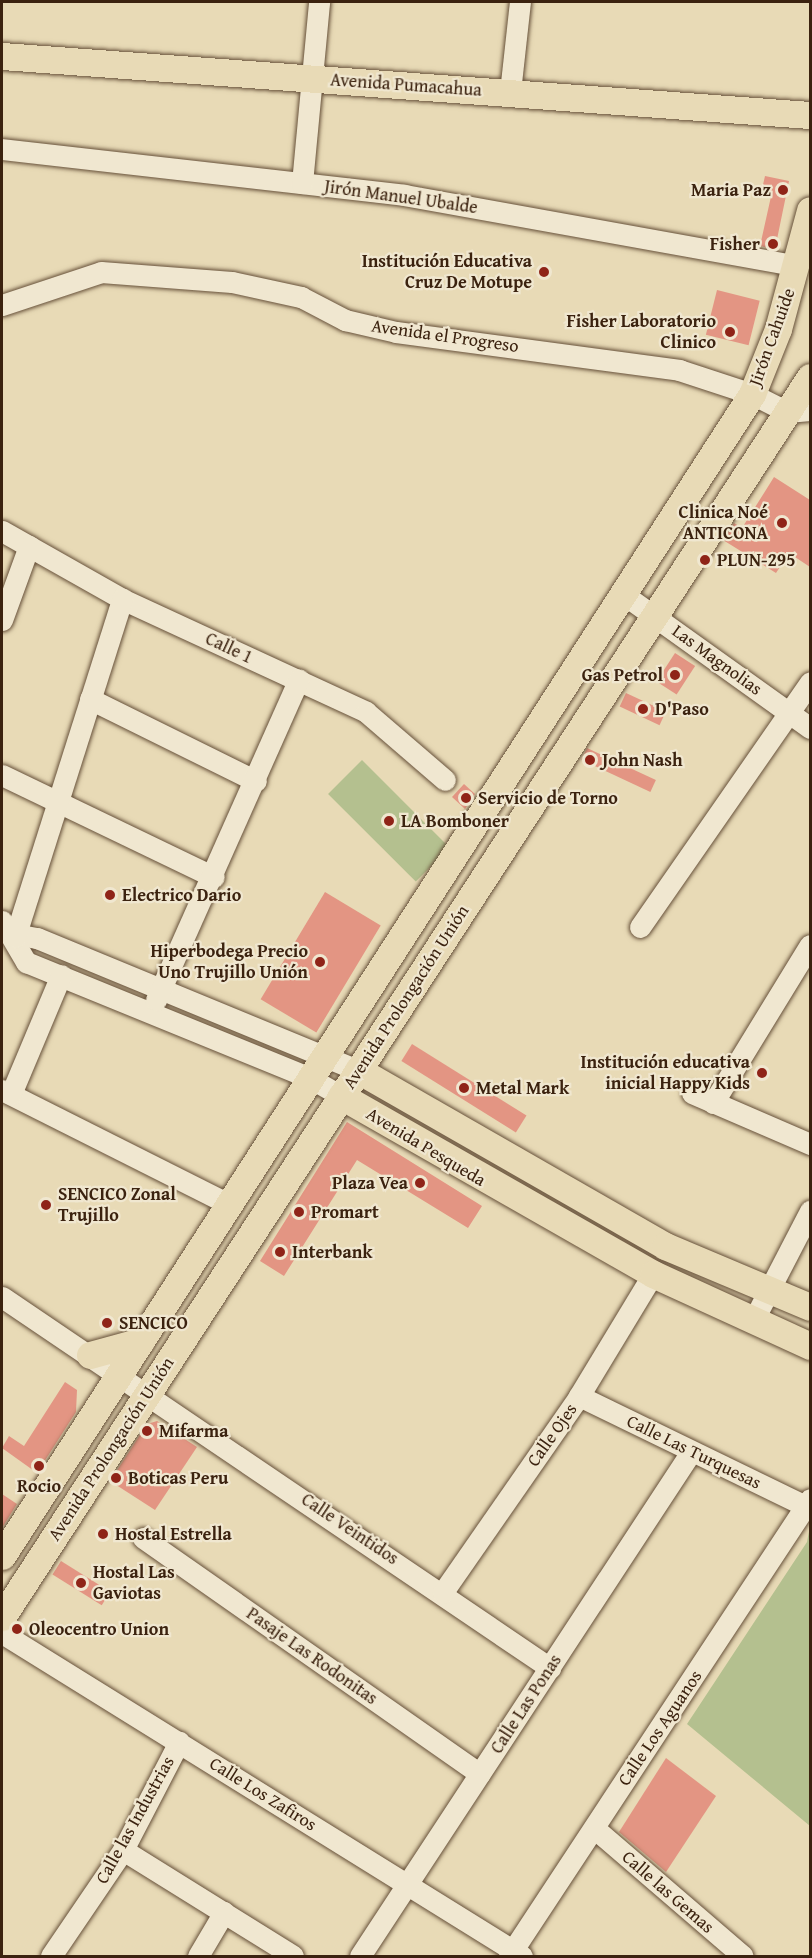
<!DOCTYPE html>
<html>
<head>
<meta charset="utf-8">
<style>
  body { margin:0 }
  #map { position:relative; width:812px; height:1958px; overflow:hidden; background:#e8dab6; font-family:"Gentium Book Plus",serif }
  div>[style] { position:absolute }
  .green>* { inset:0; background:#b4c08f; transform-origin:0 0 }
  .building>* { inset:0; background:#e39583; transform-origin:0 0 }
  .roads { filter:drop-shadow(0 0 2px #665039) drop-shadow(0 0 2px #665039) }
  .minor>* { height:21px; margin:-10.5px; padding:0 10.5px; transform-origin:10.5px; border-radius:10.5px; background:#f0e7d0 }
  .major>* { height:27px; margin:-13.5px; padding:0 13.5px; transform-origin:13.5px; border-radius:13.5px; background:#e8dab6 }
  .dots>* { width:16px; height:16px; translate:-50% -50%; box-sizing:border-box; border:3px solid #f0e7d0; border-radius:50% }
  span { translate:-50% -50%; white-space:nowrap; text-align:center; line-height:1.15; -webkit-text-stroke:4.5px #f0e7d0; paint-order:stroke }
  .street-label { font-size:18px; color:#3b220f }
  .poi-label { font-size:18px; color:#3b220f; font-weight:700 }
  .right { translate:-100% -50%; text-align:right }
  .left { translate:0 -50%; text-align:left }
  .frame { position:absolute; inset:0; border:3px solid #3b220f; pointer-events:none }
</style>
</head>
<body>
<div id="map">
  <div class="green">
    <div style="left:362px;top:760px;width:124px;height:48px;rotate:45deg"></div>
    <div style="clip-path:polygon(810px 1526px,810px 1826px,687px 1724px,807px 1542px)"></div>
  </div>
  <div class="building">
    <div style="clip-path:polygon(765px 176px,789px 181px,775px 249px,760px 246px,772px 192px,762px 189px)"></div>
    <div style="left:717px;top:290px;width:44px;height:46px;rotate:14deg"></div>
    <div style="clip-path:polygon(774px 477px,810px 500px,810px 567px,789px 553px,776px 573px,723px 540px,734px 523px,742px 528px)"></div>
    <div style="left:675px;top:653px;width:24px;height:34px;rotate:33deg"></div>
    <div style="left:626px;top:693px;width:44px;height:15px;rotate:25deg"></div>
    <div style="left:587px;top:748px;width:76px;height:13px;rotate:25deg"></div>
    <div style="clip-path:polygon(464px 784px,475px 794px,465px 809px,452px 797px)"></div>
    <div style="left:325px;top:892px;width:65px;height:125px;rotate:31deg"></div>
    <div style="left:412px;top:1044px;width:135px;height:20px;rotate:32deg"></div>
    <div style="clip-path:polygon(347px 1122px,482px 1206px,468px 1228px,357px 1160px,284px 1276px,260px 1261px)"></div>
    <div style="clip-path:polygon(65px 1382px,77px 1390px,76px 1412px,37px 1473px,2px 1448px,9px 1436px,24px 1446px)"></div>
    <div style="clip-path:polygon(157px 1421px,197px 1447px,155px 1510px,110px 1481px,147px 1424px)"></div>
    <div style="clip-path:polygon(2px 1494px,17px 1504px,2px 1528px)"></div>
    <div style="left:61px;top:1561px;width:58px;height:16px;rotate:32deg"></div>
    <div style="clip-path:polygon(666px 1758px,716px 1796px,666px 1872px,619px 1832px)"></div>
  </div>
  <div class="roads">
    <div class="minor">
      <div style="left:510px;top:92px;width:91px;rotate:-83.7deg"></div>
      <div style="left:2px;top:149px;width:405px;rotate:6.5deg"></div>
      <div style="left:404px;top:195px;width:399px;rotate:10.2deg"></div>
      <div style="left:302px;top:183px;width:182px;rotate:-84.6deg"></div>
      <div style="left:2px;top:305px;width:104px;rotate:-18.4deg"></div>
      <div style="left:101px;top:272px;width:131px;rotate:4.4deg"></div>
      <div style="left:232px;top:282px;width:71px;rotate:12.3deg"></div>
      <div style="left:301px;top:297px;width:50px;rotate:27.6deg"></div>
      <div style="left:345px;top:320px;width:52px;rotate:13.2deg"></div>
      <div style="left:396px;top:332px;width:286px;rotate:7.6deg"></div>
      <div style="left:679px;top:370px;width:77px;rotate:18.2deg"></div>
      <div style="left:752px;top:394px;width:39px;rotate:27deg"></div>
      <div style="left:787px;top:412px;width:23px;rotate:-5deg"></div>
      <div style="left:2px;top:531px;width:138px;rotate:29.5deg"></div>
      <div style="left:122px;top:599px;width:269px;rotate:24.8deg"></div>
      <div style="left:366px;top:712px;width:104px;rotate:40.7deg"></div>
      <div style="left:623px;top:594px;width:230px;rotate:35.6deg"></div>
      <div style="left:2px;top:620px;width:79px;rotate:-70deg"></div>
      <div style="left:90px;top:699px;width:185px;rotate:26.3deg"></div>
      <div style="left:2px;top:775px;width:235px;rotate:25.7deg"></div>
      <div style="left:2px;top:921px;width:48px;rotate:59.7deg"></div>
      <div style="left:26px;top:962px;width:307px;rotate:22.2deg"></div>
      <div style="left:310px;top:1078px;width:36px;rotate:30deg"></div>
      <div style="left:640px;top:927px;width:298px;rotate:-55.2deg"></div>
      <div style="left:5px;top:932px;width:33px;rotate:11deg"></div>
      <div style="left:37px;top:938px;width:347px;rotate:22.4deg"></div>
      <div style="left:15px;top:937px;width:355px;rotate:-72.4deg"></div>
      <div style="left:156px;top:1000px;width:351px;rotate:-66deg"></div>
      <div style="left:2px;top:1090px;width:254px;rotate:26.7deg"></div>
      <div style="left:692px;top:1093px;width:129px;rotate:23.4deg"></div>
      <div style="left:11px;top:1094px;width:129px;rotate:-67.2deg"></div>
      <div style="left:713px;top:1103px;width:185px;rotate:-58.5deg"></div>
      <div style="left:2px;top:1297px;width:662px;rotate:34.1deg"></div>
      <div style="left:754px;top:1319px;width:122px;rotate:-62.6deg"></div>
      <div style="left:579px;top:1396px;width:257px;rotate:25.9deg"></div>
      <div style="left:143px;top:1538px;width:411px;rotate:35deg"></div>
      <div style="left:443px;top:1592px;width:239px;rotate:-55.2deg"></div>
      <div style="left:579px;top:1396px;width:143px;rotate:-58.8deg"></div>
      <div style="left:2px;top:1633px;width:612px;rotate:31.85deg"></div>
      <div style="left:594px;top:1828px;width:196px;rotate:40.7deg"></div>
      <div style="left:123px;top:1850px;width:200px;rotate:31.9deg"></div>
      <div style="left:51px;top:1956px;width:128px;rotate:-55.8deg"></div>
      <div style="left:123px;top:1850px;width:122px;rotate:-62.6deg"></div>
      <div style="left:198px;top:1956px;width:51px;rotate:-59.4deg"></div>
      <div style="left:360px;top:1956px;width:603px;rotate:-56.71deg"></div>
      <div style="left:509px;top:1956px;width:547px;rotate:-56.63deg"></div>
    </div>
    <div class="major">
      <div style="left:2px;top:56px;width:810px;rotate:4.18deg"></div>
      <div style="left:358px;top:1070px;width:354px;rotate:29.8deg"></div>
      <div style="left:665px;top:1246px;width:157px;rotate:22.8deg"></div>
      <div style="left:341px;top:1096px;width:359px;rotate:29.7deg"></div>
      <div style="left:653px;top:1274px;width:173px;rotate:24.6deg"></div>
      <div style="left:90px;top:1355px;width:53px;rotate:-15.4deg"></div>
      <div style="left:2px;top:1556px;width:1383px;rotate:-57.16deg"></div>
      <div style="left:752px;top:394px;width:70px;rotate:-68.2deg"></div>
      <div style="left:778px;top:329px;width:123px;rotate:-74.9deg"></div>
      <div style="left:2px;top:1617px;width:1480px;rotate:-56.91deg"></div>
    </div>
  </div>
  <div class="dots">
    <div style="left:783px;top:190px;background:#8f2418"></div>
    <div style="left:773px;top:244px;background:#8f2418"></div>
    <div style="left:544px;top:272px;background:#8f2418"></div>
    <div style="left:730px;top:332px;background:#8f2418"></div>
    <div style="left:782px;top:523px;background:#8f2418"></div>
    <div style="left:705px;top:560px;background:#8f2418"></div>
    <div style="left:675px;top:675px;background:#8f2418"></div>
    <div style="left:643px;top:709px;background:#8f2418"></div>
    <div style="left:590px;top:760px;background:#8f2418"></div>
    <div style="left:466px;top:798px;background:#8f2418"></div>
    <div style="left:389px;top:821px;background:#8f2418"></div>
    <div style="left:110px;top:895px;background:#8f2418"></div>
    <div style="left:320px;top:962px;background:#8f2418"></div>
    <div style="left:762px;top:1073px;background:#8f2418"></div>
    <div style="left:464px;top:1088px;background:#8f2418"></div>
    <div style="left:420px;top:1183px;background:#8f2418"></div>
    <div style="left:46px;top:1205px;background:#8f2418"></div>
    <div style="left:299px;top:1212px;background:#8f2418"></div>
    <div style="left:280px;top:1252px;background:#8f2418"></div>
    <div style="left:107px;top:1323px;background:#8f2418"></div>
    <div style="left:147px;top:1431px;background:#8f2418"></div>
    <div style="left:39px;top:1466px;background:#8f2418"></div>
    <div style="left:116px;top:1478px;background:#8f2418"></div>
    <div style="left:103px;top:1534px;background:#8f2418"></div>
    <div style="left:81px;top:1583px;background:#8f2418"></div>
    <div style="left:17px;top:1629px;background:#8f2418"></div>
  </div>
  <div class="street-label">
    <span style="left:406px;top:85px;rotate:4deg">Avenida Pumacahua</span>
    <span style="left:401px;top:197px;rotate:8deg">Jirón Manuel Ubalde</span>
    <span style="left:445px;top:336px;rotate:8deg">Avenida el Progreso</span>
    <span style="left:772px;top:337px;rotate:-70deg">Jirón Cahuide</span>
    <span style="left:229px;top:648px;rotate:25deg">Calle 1</span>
    <span style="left:717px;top:660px;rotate:36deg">Las Magnolias</span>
    <span style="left:406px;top:997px;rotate:-57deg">Avenida Prolongación Unión</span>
    <span style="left:426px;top:1147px;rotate:31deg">Avenida Pesqueda</span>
    <span style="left:552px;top:1435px;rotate:-55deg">Calle Ojes</span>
    <span style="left:111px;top:1449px;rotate:-57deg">Avenida Prolongación Unión</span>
    <span style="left:694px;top:1452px;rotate:26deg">Calle Las Turquesas</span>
    <span style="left:350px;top:1529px;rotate:34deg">Calle Veintidos</span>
    <span style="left:312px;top:1656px;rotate:35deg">Pasaje Las Rodonitas</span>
    <span style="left:526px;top:1704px;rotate:-57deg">Calle Las Ponas</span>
    <span style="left:660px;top:1728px;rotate:-56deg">Calle Los Aguanos</span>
    <span style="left:263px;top:1794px;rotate:32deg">Calle Los Zafiros</span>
    <span style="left:135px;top:1820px;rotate:-61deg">Calle las Industrias</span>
    <span style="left:668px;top:1892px;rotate:41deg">Calle las Gemas</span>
  </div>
  <div class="poi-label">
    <span class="right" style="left:771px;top:190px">Maria Paz</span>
    <span class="right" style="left:760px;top:244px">Fisher</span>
    <span class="right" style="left:532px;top:272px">Institución Educativa<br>Cruz De Motupe</span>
    <span class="right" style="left:716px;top:332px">Fisher Laboratorio<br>Clinico</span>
    <span class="right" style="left:768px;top:523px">Clinica Noé<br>ANTICONA</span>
    <span class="left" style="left:717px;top:560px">PLUN-295</span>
    <span class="right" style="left:663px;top:675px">Gas Petrol</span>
    <span class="left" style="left:655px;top:709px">D'Paso</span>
    <span class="left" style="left:602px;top:760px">John Nash</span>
    <span class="left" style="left:478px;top:798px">Servicio de Torno</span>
    <span class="left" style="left:401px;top:821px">LA Bomboner</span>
    <span class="left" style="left:122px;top:895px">Electrico Dario</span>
    <span class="right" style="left:308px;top:962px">Hiperbodega Precio<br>Uno Trujillo Unión</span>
    <span class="right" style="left:750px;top:1073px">Institución educativa<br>inicial Happy Kids</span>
    <span class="left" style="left:476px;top:1088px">Metal Mark</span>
    <span class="right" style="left:408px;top:1183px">Plaza Vea</span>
    <span class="left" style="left:58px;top:1205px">SENCICO Zonal<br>Trujillo</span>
    <span class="left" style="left:311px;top:1212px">Promart</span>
    <span class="left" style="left:292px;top:1252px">Interbank</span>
    <span class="left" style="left:119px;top:1323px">SENCICO</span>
    <span class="left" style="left:159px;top:1431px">Mifarma</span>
    <span class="left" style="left:128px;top:1478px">Boticas Peru</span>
    <span style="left:39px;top:1486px">Rocio</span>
    <span class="left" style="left:115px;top:1534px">Hostal Estrella</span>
    <span class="left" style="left:93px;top:1583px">Hostal Las<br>Gaviotas</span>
    <span class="left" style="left:29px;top:1629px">Oleocentro Union</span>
  </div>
  <div class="frame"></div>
</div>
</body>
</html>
